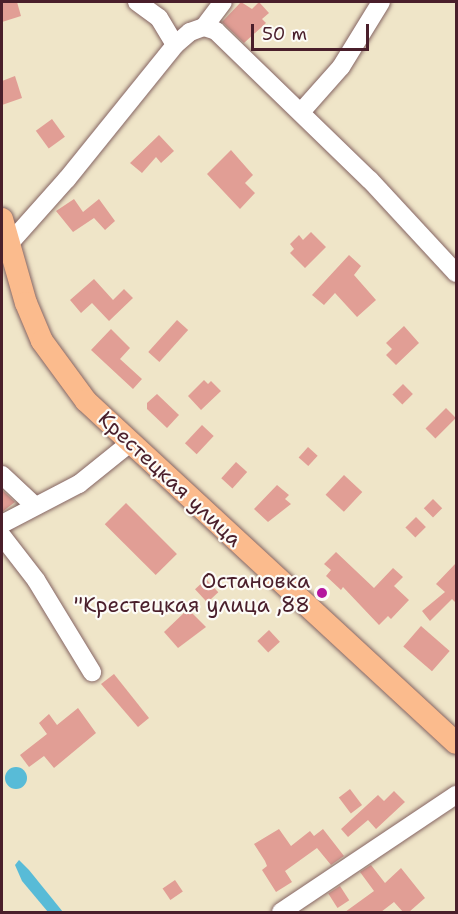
<!DOCTYPE html>
<html>
<head>
<meta charset="utf-8">
<style>
  body { margin:0 }
  #map { position:relative; width:458px; height:914px; overflow:hidden; background:#efe5c8; font-family:"Shantell Sans",sans-serif }
  div>[style] { position:absolute }
  .water>* { inset:0; background:#58bbd7 }
  .round { border-radius:50% }
  .building>* { inset:0; background:#e19e95; transform-origin:0 0 }
  .roads { filter:drop-shadow(0 0 2px #846462) drop-shadow(0 0 2px #846462) }
  .minor>* { height:18px; margin:-9px; padding:0 9px; transform-origin:9px; border-radius:9px; background:#fff }
  .major>* { height:22px; margin:-11px; padding:0 11px; transform-origin:11px; border-radius:11px; background:#fbbb8d }
  .dots>* { width:16px; height:16px; translate:-50% -50%; box-sizing:border-box; border:3px solid #fdfcf7; border-radius:50% }
  span { translate:-50% -50%; white-space:nowrap; text-align:center; line-height:1.15; -webkit-text-stroke:4.5px #fdfcf7; paint-order:stroke }
  .street-label { font-size:21px; color:#4a1f2b }
  .poi-label { font-size:21px; color:#4a1f2b }
  .right { translate:-100% -50%; text-align:right }
  .frame { position:absolute; inset:0; border:3px solid #4a1f2b; pointer-events:none }
  .scale { position:absolute; left:251px; top:24px; width:118px; height:27px; box-sizing:border-box; border:3px solid #4a1f2b; border-top:0; padding-left:8px; font-size:18px; line-height:21px; white-space:nowrap; color:#4a1f2b; -webkit-text-stroke:4px #fdfcf7; paint-order:stroke }
</style>
</head>
<body>
<div id="map">
  <div class="water">
    <div class="round" style="left:5px;top:767px;width:22px;height:22px"></div>
    <div style="clip-path:polygon(19px 860px,29px 870px,63px 912px,48px 912px,22px 881px,15px 865px)"></div>
  </div>
  <div class="building">
    <div style="clip-path:polygon(2px 2px,17px 2px,21px 16px,2px 22px)"></div>
    <div style="clip-path:polygon(241px 2px,252px 9px,259px 2px,269px 13px,262px 19px,266px 23px,244px 43px,222px 22px)"></div>
    <div style="clip-path:polygon(15px 76px,22px 98px,2px 105px,2px 81px)"></div>
    <div style="left:52px;top:119px;width:22px;height:20px;rotate:54deg"></div>
    <div style="clip-path:polygon(159px 135px,174px 151px,161px 163px,156px 157px,142px 173px,130px 163px)"></div>
    <div style="clip-path:polygon(231px 150px,253px 175px,245px 183px,255px 193px,240px 209px,207px 174px)"></div>
    <div style="clip-path:polygon(74px 199px,83px 212px,99px 199px,115px 221px,105px 230px,94px 218px,73px 232px,56px 211px)"></div>
    <div style="clip-path:polygon(311px 232px,326px 247px,305px 268px,290px 253px,294px 249px,290px 244px,299px 235px,303px 240px)"></div>
    <div style="clip-path:polygon(349px 255px,361px 266px,354px 275px,376px 300px,357px 317px,335px 293px,324px 305px,312px 295px)"></div>
    <div style="clip-path:polygon(94px 279px,113px 300px,124px 289px,133px 298px,109px 321px,92px 303px,81px 313px,70px 300px)"></div>
    <div style="left:177px;top:320px;width:15px;height:43px;rotate:42deg"></div>
    <div style="clip-path:polygon(404px 326px,419px 343px,396px 365px,386px 355px,392px 349px,386px 343px)"></div>
    <div style="clip-path:polygon(111px 329px,130px 348px,120px 359px,142px 379px,133px 389px,91px 350px)"></div>
    <div style="clip-path:polygon(204px 380px,208px 384px,211px 381px,221px 391px,201px 410px,188px 396px)"></div>
    <div style="left:403px;top:384px;width:14px;height:15px;rotate:45deg"></div>
    <div style="clip-path:polygon(157px 394px,179px 415px,167px 428px,147px 409px,147px 403px)"></div>
    <div style="left:446px;top:408px;width:14px;height:29px;rotate:45deg"></div>
    <div style="left:202px;top:425px;width:16px;height:25px;rotate:43deg"></div>
    <div style="left:308px;top:447px;width:13px;height:14px;rotate:42deg"></div>
    <div style="left:236px;top:462px;width:15px;height:22px;rotate:42deg"></div>
    <div style="left:344px;top:475px;width:25px;height:27px;rotate:43deg"></div>
    <div style="clip-path:polygon(277px 485px,289px 495px,285px 499px,291px 504px,268px 522px,254px 509px)"></div>
    <div style="clip-path:polygon(2px 490px,15px 502px,2px 512px)"></div>
    <div style="left:433px;top:499px;width:13px;height:13px;rotate:45deg"></div>
    <div style="left:126px;top:503px;width:72px;height:30px;rotate:45deg"></div>
    <div style="left:416px;top:517px;width:14px;height:15px;rotate:45deg"></div>
    <div style="clip-path:polygon(336px 552px,374px 588px,393px 568px,403px 577px,394px 586px,409px 600px,391px 619px,388px 616px,379px 625px,343px 587px,341px 590px,326px 576px,331px 570px,324px 564px)"></div>
    <div style="clip-path:polygon(456px 563px,456px 603px,452px 599px,430px 621px,422px 611px,445px 592px,436px 584px)"></div>
    <div style="left:206px;top:579px;width:18px;height:15px;rotate:47deg"></div>
    <div style="clip-path:polygon(188px 609px,206px 627px,178px 648px,164px 632px)"></div>
    <div style="left:421px;top:626px;width:38px;height:27px;rotate:41deg"></div>
    <div style="left:269px;top:630px;width:16px;height:16px;rotate:47deg"></div>
    <div style="clip-path:polygon(114px 674px,149px 718px,138px 727px,101px 684px)"></div>
    <div style="clip-path:polygon(78px 708px,96px 733px,54px 768px,44px 756px,29px 767px,20px 755px,47px 734px,39px 723px,49px 714px,57px 725px)"></div>
    <div style="left:350px;top:789px;width:20px;height:14px;rotate:53deg"></div>
    <div style="clip-path:polygon(394px 791px,405px 802px,376px 829px,368px 820px,348px 837px,341px 829px,378px 795px,384px 801px)"></div>
    <div style="clip-path:polygon(279px 829px,291px 846px,310px 831px,314px 836px,323px 829px,344px 856px,331px 865px,317px 848px,285px 871px,292px 882px,276px 892px,262px 870px,267px 866px,265px 861px,254px 844px)"></div>
    <div style="clip-path:polygon(371px 865px,385px 883px,401px 868px,425px 898px,409px 912px,403px 912px,394px 902px,381px 912px,345px 912px,374px 891px,360px 872px)"></div>
    <div style="left:175px;top:880px;width:14px;height:15px;rotate:56deg"></div>
    <div style="left:340px;top:886px;width:17px;height:14px;rotate:57deg"></div>
  </div>
  <div class="roads">
    <div class="minor">
      <div style="left:137px;top:2px;width:27px;rotate:36deg"></div>
      <div style="left:159px;top:18px;width:31px;rotate:59deg"></div>
      <div style="left:175px;top:45px;width:20px;rotate:-41deg"></div>
      <div style="left:190px;top:32px;width:15px;rotate:-20deg"></div>
      <div style="left:204px;top:27px;width:13px;rotate:18deg"></div>
      <div style="left:216px;top:31px;width:214px;rotate:44.1deg"></div>
      <div style="left:370px;top:180px;width:127px;rotate:47.2deg"></div>
      <div style="left:204px;top:27px;width:31px;rotate:-53deg"></div>
      <div style="left:301px;top:112px;width:60px;rotate:-48.4deg"></div>
      <div style="left:341px;top:67px;width:76px;rotate:-58.4deg"></div>
      <div style="left:9px;top:244px;width:87px;rotate:-48.3deg"></div>
      <div style="left:67px;top:179px;width:172px;rotate:-51.1deg"></div>
      <div style="left:2px;top:475px;width:44px;rotate:43.2deg"></div>
      <div style="left:2px;top:524px;width:87px;rotate:-27.5deg"></div>
      <div style="left:79px;top:484px;width:65px;rotate:-38.8deg"></div>
      <div style="left:2px;top:536px;width:56px;rotate:52.3deg"></div>
      <div style="left:36px;top:580px;width:108px;rotate:58.7deg"></div>
      <div style="left:281px;top:912px;width:211px;rotate:-33.8deg"></div>
    </div>
    <div class="major">
      <div style="left:2px;top:219px;width:87px;rotate:74.1deg"></div>
      <div style="left:26px;top:303px;width:41px;rotate:67.2deg"></div>
      <div style="left:42px;top:341px;width:74px;rotate:53.7deg"></div>
      <div style="left:86px;top:401px;width:504px;rotate:42.75deg"></div>
    </div>
  </div>
  <div class="dots">
    <div style="left:322px;top:593px;background:#b5179e"></div>
  </div>
  <div class="street-label">
    <span style="left:170px;top:479px;rotate:43deg">Крестецкая улица</span>
  </div>
  <div class="poi-label">
    <span class="right" style="left:310px;top:593px">Остановка<br>"Крестецкая улица ,88</span>
  </div>
  <div class="frame"></div>
  <div class="scale">50 m</div>
</div>
</body>
</html>
